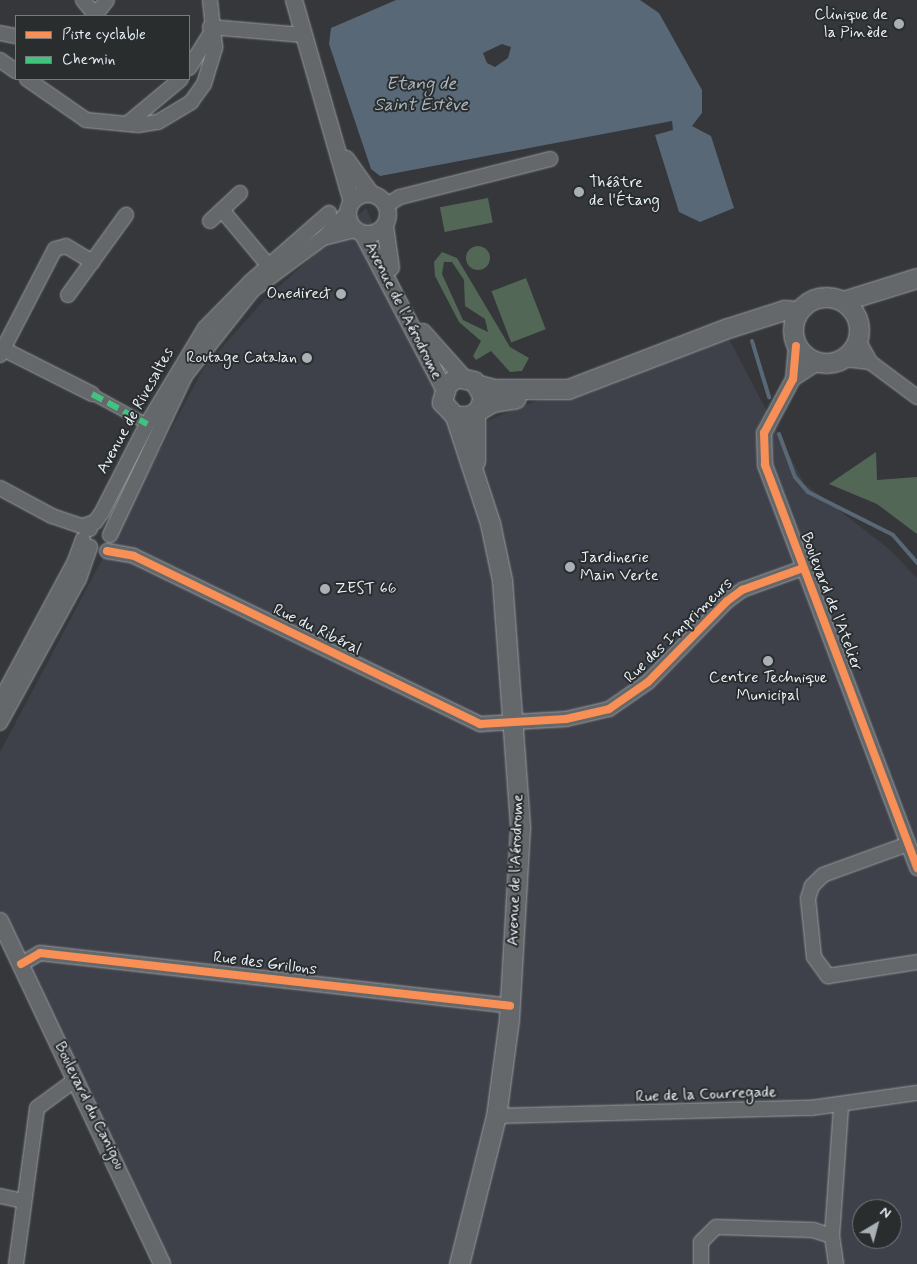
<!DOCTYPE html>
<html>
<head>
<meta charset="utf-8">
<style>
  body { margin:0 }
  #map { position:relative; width:917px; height:1264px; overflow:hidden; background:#35373a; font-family:Mynerve,sans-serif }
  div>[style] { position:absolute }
  .built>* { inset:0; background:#3e4149 }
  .green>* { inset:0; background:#536757; transform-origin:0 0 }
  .round { border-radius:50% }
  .water>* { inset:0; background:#586876 }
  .stream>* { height:4px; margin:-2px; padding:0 2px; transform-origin:2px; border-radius:2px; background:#586876 }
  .roads { filter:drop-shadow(0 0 1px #9a9da0) drop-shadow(0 0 1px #9a9da0) }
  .pedestrian>* { height:10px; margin:-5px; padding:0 5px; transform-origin:5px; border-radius:5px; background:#64686b }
  .minor>* { height:14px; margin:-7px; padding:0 7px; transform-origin:7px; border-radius:7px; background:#64686b }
  .tertiary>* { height:16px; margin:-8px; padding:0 8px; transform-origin:8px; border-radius:8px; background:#64686b }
  .tertiary>.ring { margin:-8px; padding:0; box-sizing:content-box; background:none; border:16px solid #64686b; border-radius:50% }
  .secondary>* { height:19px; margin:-9.5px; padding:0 9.5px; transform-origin:9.5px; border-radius:9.5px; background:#64686b }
  .secondary>.ring { margin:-9.5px; padding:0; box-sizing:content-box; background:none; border:19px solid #64686b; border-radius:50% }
  .quiet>* { height:6px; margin-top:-3px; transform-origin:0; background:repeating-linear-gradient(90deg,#40c37c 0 12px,transparent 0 18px) }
  .cycleway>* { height:8px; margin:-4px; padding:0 4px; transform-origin:4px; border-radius:4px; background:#f78f57 }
  .dots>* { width:14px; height:14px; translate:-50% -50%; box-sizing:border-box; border:2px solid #2a2d2e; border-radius:50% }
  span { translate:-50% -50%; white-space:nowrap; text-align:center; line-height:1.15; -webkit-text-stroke:4px #2a2d2e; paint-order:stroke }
  .poi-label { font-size:16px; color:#e8f1f8 }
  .right { translate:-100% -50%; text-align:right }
  .left { translate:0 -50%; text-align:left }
  .street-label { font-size:16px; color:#e8f1f8 }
  .water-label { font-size:18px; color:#a9b6c0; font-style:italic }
  .legend { position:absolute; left:15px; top:15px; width:175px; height:65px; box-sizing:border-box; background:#2a2d2e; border:1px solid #767b7f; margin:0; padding:6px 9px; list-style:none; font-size:15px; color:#e8f1f8 }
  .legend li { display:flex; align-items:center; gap:10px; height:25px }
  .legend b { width:25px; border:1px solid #767b7f }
  .north { position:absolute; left:852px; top:1199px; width:50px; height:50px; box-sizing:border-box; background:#2a2d2e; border:1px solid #767b7f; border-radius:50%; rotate:37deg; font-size:14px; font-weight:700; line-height:20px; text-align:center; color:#e8f1f8 }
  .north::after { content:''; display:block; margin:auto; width:18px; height:22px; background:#a9b0b6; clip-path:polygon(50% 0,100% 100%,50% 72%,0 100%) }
</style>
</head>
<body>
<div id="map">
  <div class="built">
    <div style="clip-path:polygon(evenodd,366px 208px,466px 429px,723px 327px,804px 483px,889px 549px,917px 578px,917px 1264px,170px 1264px,0 910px,0 752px,203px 369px,264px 300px,366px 208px,862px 1209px,892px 1209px,892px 1239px,862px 1239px,862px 1209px)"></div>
  </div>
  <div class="green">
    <div style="left:488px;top:198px;width:25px;height:49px;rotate:79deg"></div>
    <div class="round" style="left:466px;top:246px;width:24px;height:24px"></div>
    <div style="clip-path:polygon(evenodd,442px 252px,457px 258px,510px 347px,529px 358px,522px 371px,510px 372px,491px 351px,476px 360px,473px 356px,481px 341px,459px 322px,435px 276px,434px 262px,442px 252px,444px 262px,452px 262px,464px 280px,465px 306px,485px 319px,488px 332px,463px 320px,442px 274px,444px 262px)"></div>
    <div style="left:526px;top:278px;width:55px;height:37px;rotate:69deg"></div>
    <div style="clip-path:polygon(876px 452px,877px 480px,917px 477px,917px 534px,877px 504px,829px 484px)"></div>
  </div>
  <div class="water">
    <div style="clip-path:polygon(evenodd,396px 0,640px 0,659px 13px,702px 90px,702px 113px,692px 126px,711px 136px,734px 208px,700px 222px,679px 212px,655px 135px,673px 130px,672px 121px,380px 176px,371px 169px,329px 44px,331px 28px,396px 0,502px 44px,511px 47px,508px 58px,495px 67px,487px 63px,483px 53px,502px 44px)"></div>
  </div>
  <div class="stream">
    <div style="left:752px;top:341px;width:59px;rotate:73.1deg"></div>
    <div style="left:779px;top:434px;width:46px;rotate:69.6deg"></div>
    <div style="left:795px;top:477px;width:20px;rotate:49deg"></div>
    <div style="left:808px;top:492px;width:95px;rotate:26.8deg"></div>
    <div style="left:893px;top:535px;width:37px;rotate:49deg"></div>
  </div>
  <div class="roads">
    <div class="pedestrian">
      <div style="left:92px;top:394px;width:63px;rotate:28.6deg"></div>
    </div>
    <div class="minor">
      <div style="left:83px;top:0;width:14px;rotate:51deg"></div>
      <div style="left:92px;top:11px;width:8px;rotate:-14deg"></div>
      <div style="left:100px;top:9px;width:11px;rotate:-52deg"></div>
      <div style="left:210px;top:27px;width:93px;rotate:4.9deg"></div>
      <div style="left:0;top:33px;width:16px;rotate:11deg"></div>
      <div style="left:0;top:60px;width:19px;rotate:35deg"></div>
      <div style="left:189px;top:68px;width:44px;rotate:-58.1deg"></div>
      <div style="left:27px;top:79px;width:72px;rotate:34.8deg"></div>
      <div style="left:86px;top:120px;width:52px;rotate:5.5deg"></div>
      <div style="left:138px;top:125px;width:20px;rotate:-9deg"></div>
      <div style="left:158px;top:122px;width:39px;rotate:-31deg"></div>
      <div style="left:191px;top:102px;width:22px;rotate:-54deg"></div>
      <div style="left:204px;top:84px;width:39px;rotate:-73deg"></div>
      <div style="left:215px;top:47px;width:47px;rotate:-96.1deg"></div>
      <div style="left:127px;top:124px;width:70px;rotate:-39.8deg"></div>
      <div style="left:387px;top:205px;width:15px;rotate:-32deg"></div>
      <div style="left:400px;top:197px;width:155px;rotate:-14.2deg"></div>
      <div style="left:222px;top:210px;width:72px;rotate:50.1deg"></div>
      <div style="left:210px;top:221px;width:41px;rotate:-43deg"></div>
      <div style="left:323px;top:238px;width:34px;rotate:-14deg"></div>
      <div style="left:68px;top:295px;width:99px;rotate:-54.1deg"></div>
      <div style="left:858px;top:340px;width:25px;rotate:61deg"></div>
      <div style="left:870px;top:362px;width:59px;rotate:36.7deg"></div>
      <div style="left:796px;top:346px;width:33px;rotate:95deg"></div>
      <div style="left:793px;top:379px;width:61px;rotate:118.2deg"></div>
      <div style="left:764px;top:433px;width:32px;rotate:88deg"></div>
      <div style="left:765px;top:465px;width:431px;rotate:69.3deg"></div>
      <div style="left:3px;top:349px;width:100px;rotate:26.8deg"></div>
      <div style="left:0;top:355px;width:119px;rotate:-62.6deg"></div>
      <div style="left:55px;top:249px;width:11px;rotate:-15deg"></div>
      <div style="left:66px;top:246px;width:31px;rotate:31deg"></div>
      <div style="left:844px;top:359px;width:26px;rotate:7deg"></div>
      <div style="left:793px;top:379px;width:30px;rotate:-33deg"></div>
      <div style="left:0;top:488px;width:59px;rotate:28.3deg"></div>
      <div style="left:52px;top:516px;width:40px;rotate:18.9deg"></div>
      <div style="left:83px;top:526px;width:13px;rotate:-18deg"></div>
      <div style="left:95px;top:522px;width:12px;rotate:-55deg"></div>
      <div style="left:102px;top:512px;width:99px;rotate:-62.9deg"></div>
      <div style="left:147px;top:424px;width:112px;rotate:-58.9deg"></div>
      <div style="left:205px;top:328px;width:64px;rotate:-45.6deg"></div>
      <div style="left:250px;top:282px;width:105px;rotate:-41.1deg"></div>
      <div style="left:110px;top:535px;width:176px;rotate:-64.7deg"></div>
      <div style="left:185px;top:376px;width:110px;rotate:-51.7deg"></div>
      <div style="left:253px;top:290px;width:87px;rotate:-36.6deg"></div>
      <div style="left:323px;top:238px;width:36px;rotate:-46deg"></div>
      <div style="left:107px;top:551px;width:27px;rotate:10deg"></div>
      <div style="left:134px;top:556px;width:385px;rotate:25.9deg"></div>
      <div style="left:480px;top:724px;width:86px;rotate:-3.3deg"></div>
      <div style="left:566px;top:719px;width:44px;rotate:-13.1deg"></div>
      <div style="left:609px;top:709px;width:47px;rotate:-34.7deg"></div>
      <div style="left:648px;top:682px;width:113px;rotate:-45.7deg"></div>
      <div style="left:727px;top:601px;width:19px;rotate:-36deg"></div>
      <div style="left:742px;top:590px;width:65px;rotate:-19.8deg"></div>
      <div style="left:0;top:701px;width:159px;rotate:-61.8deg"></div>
      <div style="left:75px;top:561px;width:23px;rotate:-70deg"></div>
      <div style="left:0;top:723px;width:164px;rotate:-61.3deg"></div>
      <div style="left:79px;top:579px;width:34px;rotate:-71deg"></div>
      <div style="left:908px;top:844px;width:90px;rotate:160deg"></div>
      <div style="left:823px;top:875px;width:16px;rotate:135deg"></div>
      <div style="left:812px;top:886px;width:13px;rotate:108deg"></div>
      <div style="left:808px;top:898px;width:59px;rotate:84.2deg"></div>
      <div style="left:814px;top:957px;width:24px;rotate:54deg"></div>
      <div style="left:828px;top:976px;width:90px;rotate:-8.9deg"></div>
      <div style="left:21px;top:964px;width:22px;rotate:-30deg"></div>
      <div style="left:40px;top:953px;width:473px;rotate:6.4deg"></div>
      <div style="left:496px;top:1116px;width:315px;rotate:-1.5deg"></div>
      <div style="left:811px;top:1108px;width:107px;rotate:-8.1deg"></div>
      <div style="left:0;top:1196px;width:24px;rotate:12deg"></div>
      <div style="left:16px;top:1264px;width:157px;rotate:-82.3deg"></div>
      <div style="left:37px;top:1108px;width:47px;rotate:-36.4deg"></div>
      <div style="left:701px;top:1264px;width:22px;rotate:-90deg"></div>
      <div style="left:701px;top:1242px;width:21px;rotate:-45deg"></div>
      <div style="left:716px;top:1227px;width:97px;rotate:1.8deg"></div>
      <div style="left:813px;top:1230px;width:20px;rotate:18deg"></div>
      <div style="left:836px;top:1264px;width:28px;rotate:-98deg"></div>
      <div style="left:832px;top:1236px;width:130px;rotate:-86deg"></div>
    </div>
    <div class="tertiary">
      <div style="left:294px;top:0;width:210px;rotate:74deg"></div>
      <div style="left:346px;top:159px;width:43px;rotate:54.5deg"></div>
      <div class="ring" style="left:348px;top:194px;width:24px;height:24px"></div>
      <div style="left:385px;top:226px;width:42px;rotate:81.9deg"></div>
      <div style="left:363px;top:234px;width:175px;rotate:62.4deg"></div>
      <div style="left:423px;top:332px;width:60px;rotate:48.4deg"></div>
      <div style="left:0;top:921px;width:379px;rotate:64.7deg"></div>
    </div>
    <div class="secondary">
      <div class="ring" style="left:793px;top:297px;width:47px;height:47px"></div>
      <div style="left:843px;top:301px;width:77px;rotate:-17.3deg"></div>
      <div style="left:479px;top:385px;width:16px;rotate:15deg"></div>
      <div style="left:494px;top:389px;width:74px"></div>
      <div style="left:568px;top:389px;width:171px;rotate:-20.9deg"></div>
      <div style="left:728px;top:328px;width:59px;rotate:-17.8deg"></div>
      <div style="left:784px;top:310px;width:14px;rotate:4deg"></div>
      <div style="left:479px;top:409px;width:13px;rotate:-72deg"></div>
      <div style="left:483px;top:397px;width:18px;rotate:-119deg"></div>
      <div style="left:474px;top:381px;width:17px;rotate:-167deg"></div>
      <div style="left:457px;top:377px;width:12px;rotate:145deg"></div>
      <div style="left:447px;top:384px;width:19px;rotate:106deg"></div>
      <div style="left:442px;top:402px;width:19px;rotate:47deg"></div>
      <div style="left:455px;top:416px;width:14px"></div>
      <div style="left:469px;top:416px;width:27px;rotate:-31deg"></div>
      <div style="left:492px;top:402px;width:24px;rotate:-9deg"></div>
      <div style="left:455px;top:416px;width:113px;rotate:71.9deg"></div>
      <div style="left:490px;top:523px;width:58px;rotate:78.1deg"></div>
      <div style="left:502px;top:580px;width:249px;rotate:85.8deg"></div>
      <div style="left:520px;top:828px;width:191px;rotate:93.3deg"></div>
      <div style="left:509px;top:1019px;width:98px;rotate:97.6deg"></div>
      <div style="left:496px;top:1116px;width:153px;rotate:104deg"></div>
      <div style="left:475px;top:461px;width:48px;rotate:-90deg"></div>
    </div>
  </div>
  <div class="quiet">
    <div style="left:92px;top:394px;width:63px;rotate:28.6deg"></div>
  </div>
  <div class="cycleway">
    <div style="left:796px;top:346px;width:33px;rotate:95deg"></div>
    <div style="left:793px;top:379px;width:61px;rotate:118.2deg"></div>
    <div style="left:764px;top:433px;width:32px;rotate:88deg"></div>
    <div style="left:765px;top:465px;width:431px;rotate:69.3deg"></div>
    <div style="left:107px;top:551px;width:27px;rotate:10deg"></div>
    <div style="left:134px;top:556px;width:385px;rotate:25.9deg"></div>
    <div style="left:480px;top:724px;width:86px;rotate:-3.3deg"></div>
    <div style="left:566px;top:719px;width:44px;rotate:-13.1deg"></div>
    <div style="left:609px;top:709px;width:47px;rotate:-34.7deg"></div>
    <div style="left:648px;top:682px;width:113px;rotate:-45.7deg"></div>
    <div style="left:727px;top:601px;width:19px;rotate:-36deg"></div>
    <div style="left:742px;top:590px;width:65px;rotate:-19.8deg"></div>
    <div style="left:21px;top:964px;width:22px;rotate:-30deg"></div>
    <div style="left:40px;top:953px;width:473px;rotate:6.4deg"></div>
  </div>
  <div class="dots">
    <div style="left:899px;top:24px;background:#a9b0b6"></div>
    <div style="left:579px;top:192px;background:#a9b0b6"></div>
    <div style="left:341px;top:294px;background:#a9b0b6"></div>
    <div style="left:307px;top:358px;background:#a9b0b6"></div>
    <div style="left:570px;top:567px;background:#a9b0b6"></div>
    <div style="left:325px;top:589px;background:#a9b0b6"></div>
    <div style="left:768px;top:661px;background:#a9b0b6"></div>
  </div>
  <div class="poi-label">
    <span class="right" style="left:888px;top:24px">Clinique de<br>la Pinède</span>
    <span class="left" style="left:589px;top:192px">Théâtre<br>de l'Étang</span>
    <span class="right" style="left:331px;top:294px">Onedirect</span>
    <span class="right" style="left:297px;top:358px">Routage Catalan</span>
    <span class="left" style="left:580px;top:567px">Jardinerie<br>Main Verte</span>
    <span class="left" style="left:335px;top:589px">ZEST 66</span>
    <span style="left:768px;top:687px">Centre Technique<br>Municipal</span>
  </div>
  <div class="street-label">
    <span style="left:403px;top:311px;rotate:63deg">Avenue de l'Aérodrome</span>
    <span style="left:136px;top:411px;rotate:-61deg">Avenue de Rivesaltes</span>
    <span style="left:831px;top:602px;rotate:69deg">Boulevard de l'Atelier</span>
    <span style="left:317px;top:630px;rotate:26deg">Rue du Ribéral</span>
    <span style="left:679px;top:631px;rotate:-44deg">Rue des Imprimeurs</span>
    <span style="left:516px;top:870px;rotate:-88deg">Avenue de l'Aérodrome</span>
    <span style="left:265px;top:964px;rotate:7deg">Rue des Grillons</span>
    <span style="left:706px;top:1095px;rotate:-2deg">Rue de la Courregade</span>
    <span style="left:89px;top:1106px;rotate:64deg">Boulevard du Canigou</span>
  </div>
  <div class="water-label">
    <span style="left:421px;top:95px">Etang de<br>Saint Estève</span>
  </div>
  <ul class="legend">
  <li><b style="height:6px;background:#f78f57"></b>Piste cyclable</li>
  <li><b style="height:6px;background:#40c37c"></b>Chemin</li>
  </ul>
  <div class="north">N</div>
</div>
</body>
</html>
